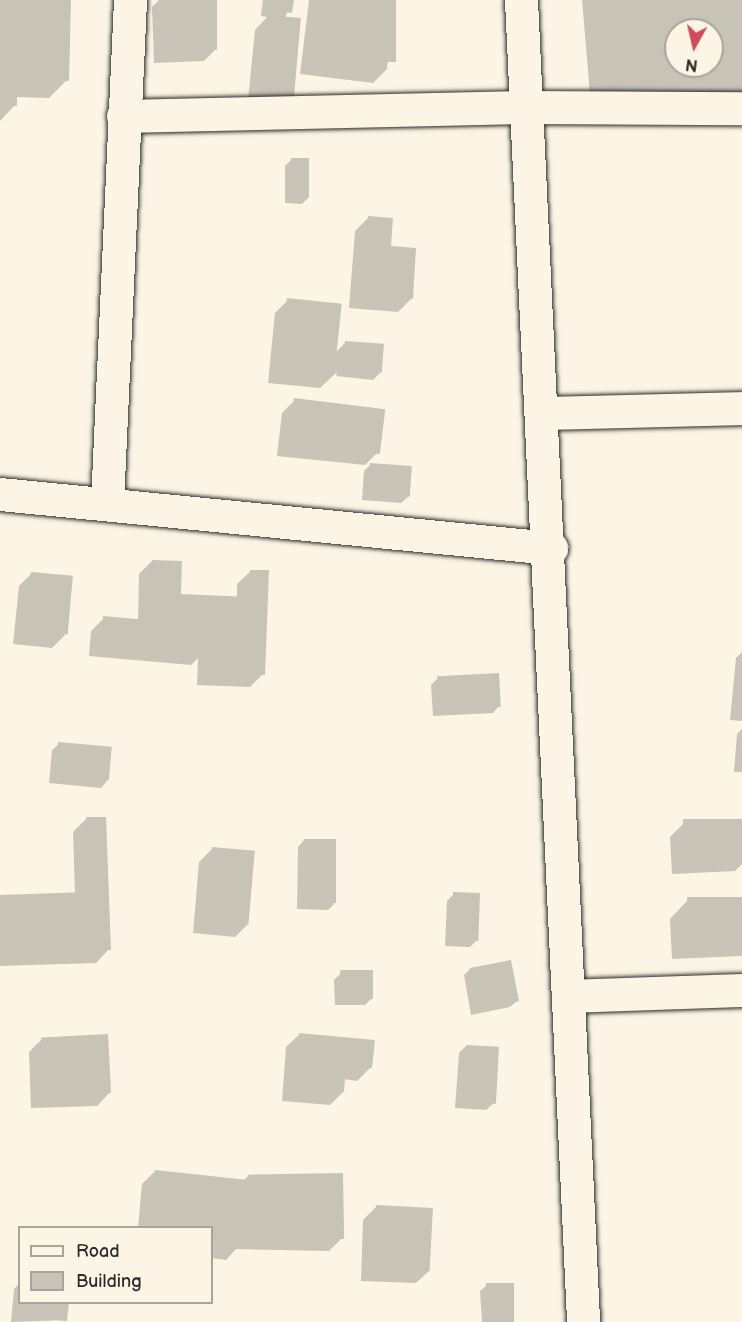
<!DOCTYPE html>
<html>
<head>
<meta charset="utf-8">
<style>
  body { margin:0 }
  #map { position:relative; width:742px; height:1322px; overflow:hidden; background:#fcf5e5; font-family:"Balsamiq Sans",sans-serif }
  div>[style] { position:absolute }
  .shadow>* { inset:0; background:#0003 }
  .building>* { inset:0; background:#c8c3b7; transform-origin:0 0 }
  .roads { filter:drop-shadow(0 0 2px #2b2b2b) drop-shadow(0 0 2px #2b2b2b) }
  .minor>* { height:33px; margin:-16.5px; padding:0 16.5px; transform-origin:16.5px; border-radius:16.5px; background:#fcf5e5 }
  .secondary>* { height:33px; margin:-16.5px; padding:0 16.5px; transform-origin:16.5px; border-radius:16.5px; background:#fcf5e5 }
  span { translate:-50% -50%; white-space:nowrap; text-align:center; line-height:1.15; -webkit-text-stroke:5px #fcf5e5; paint-order:stroke }
  .legend { position:absolute; left:18px; top:1226px; width:195px; height:78px; box-sizing:border-box; background:#fcf5e5; border:2px solid #a8a49b; margin:0; padding:8px 10px; list-style:none; font-size:18px; color:#2b2b2b }
  .legend li { display:flex; align-items:center; gap:12px; height:30px }
  .legend b { width:30px; border:2px solid #a8a49b }
  .north { position:absolute; left:664px; top:18px; width:60px; height:60px; box-sizing:border-box; background:#fcf5e5; border:2px solid #a8a49b; border-radius:50%; rotate:188deg; font-size:16px; font-weight:700; line-height:24px; text-align:center; color:#2b2b2b }
  .north::after { content:''; display:block; margin:auto; width:21px; height:27px; background:#d1495b; clip-path:polygon(50% 0,100% 100%,50% 72%,0 100%) }
</style>
</head>
<body>
<div id="map">
  <div class="shadow">
    <div style="clip-path:polygon(0 0,70px 0,67px 80px,49px 98px,15px 97px,15px 105px,0 121px)"></div>
    <div style="clip-path:polygon(159px 0,215px 0,217px 48px,204px 61px,154px 63px,152px 7px)"></div>
    <div style="clip-path:polygon(263px 0,292px 0,285px 18px,292px 99px,247px 110px,255px 30px,267px 17px,261px 16px)"></div>
    <div style="clip-path:polygon(309px 0,394px 0,387px 69px,373px 83px,300px 74px)"></div>
    <div style="clip-path:polygon(evenodd,582px 0,742px 0,742px 94px,591px 106px,582px 0,676px 30px,712px 30px,712px 66px,676px 66px,676px 30px)"></div>
    <div style="clip-path:polygon(292px 159px,309px 197px,302px 204px,285px 203px,285px 166px)"></div>
    <div style="clip-path:polygon(368px 218px,389px 247px,411px 299px,398px 312px,349px 308px,355px 231px)"></div>
    <div style="clip-path:polygon(288px 300px,336px 352px,346px 342px,380px 373px,373px 380px,336px 376px,337px 372px,320px 388px,268px 383px,275px 313px)"></div>
    <div style="clip-path:polygon(295px 400px,378px 452px,365px 465px,277px 456px,282px 413px)"></div>
    <div style="clip-path:polygon(371px 464px,408px 497px,401px 503px,362px 500px,364px 471px)"></div>
    <div style="clip-path:polygon(152px 561px,179px 596px,237px 598px,237px 584px,251px 571px,263px 674px,250px 687px,197px 685px,198px 658px,191px 665px,89px 656px,91px 631px,104px 618px,138px 621px,139px 574px)"></div>
    <div style="clip-path:polygon(32px 573px,65px 635px,52px 648px,13px 644px,19px 586px)"></div>
    <div style="clip-path:polygon(742px 652px,742px 721px,730px 720px,736px 658px)"></div>
    <div style="clip-path:polygon(438px 678px,499px 706px,493px 713px,433px 716px,431px 685px)"></div>
    <div style="clip-path:polygon(742px 729px,742px 772px,734px 772px,737px 734px)"></div>
    <div style="clip-path:polygon(59px 744px,107px 781px,101px 788px,49px 783px,52px 750px)"></div>
    <div style="clip-path:polygon(86px 819px,109px 949px,96px 963px,0 966px,0 896px,75px 894px,73px 832px)"></div>
    <div style="clip-path:polygon(742px 821px,742px 864px,735px 871px,672px 874px,670px 837px,683px 824px)"></div>
    <div style="clip-path:polygon(304px 840px,334px 904px,328px 910px,297px 909px,298px 847px)"></div>
    <div style="clip-path:polygon(212px 849px,248px 924px,235px 937px,193px 933px,199px 862px)"></div>
    <div style="clip-path:polygon(454px 894px,477px 940px,470px 947px,445px 946px,447px 901px)"></div>
    <div style="clip-path:polygon(742px 899px,742px 956px,672px 959px,670px 919px,687px 901px)"></div>
    <div style="clip-path:polygon(471px 968px,517px 1001px,510px 1007px,471px 1015px,464px 975px)"></div>
    <div style="clip-path:polygon(341px 973px,372px 998px,365px 1005px,335px 1005px,334px 980px)"></div>
    <div style="clip-path:polygon(300px 1034px,371px 1067px,357px 1081px,344px 1079px,343px 1092px,330px 1105px,282px 1101px,286px 1047px)"></div>
    <div style="clip-path:polygon(42px 1039px,110px 1092px,97px 1106px,31px 1108px,29px 1052px)"></div>
    <div style="clip-path:polygon(466px 1046px,493px 1104px,486px 1110px,455px 1108px,459px 1053px)"></div>
    <div style="clip-path:polygon(155px 1171px,243px 1181px,249px 1175px,342px 1238px,329px 1251px,236px 1249px,226px 1260px,212px 1258px,212px 1228px,138px 1228px,142px 1184px)"></div>
    <div style="clip-path:polygon(376px 1207px,430px 1270px,416px 1283px,361px 1281px,363px 1220px)"></div>
    <div style="clip-path:polygon(20px 1283px,20px 1302px,66px 1320px,11px 1322px,14px 1289px)"></div>
    <div style="clip-path:polygon(487px 1285px,514px 1322px,482px 1322px,480px 1291px)"></div>
  </div>
  <div class="building">
    <div style="clip-path:polygon(0 0,71px 0,69px 81px,17px 79px,17px 106px,0 106px)"></div>
    <div style="left:165px;top:0;width:52px;height:50px"></div>
    <div style="clip-path:polygon(268px 0,294px 0,292px 13px,267px 10px)"></div>
    <div style="left:320px;top:0;width:76px;height:62px"></div>
    <div style="clip-path:polygon(evenodd,601px 0,742px 0,742px 78px,608px 89px,601px 0,676px 30px,712px 30px,712px 66px,676px 66px,676px 30px)"></div>
    <div style="left:267px;top:15px;width:34px;height:82px;rotate:5deg"></div>
    <div style="left:291px;top:158px;width:18px;height:39px"></div>
    <div style="clip-path:polygon(368px 216px,393px 218px,391px 246px,416px 248px,413px 299px,361px 296px)"></div>
    <div style="left:287px;top:298px;width:55px;height:72px;rotate:6deg"></div>
    <div style="left:345px;top:341px;width:39px;height:29px;rotate:4deg"></div>
    <div style="left:294px;top:398px;width:92px;height:45px;rotate:7deg"></div>
    <div style="left:370px;top:463px;width:42px;height:31px;rotate:4deg"></div>
    <div style="clip-path:polygon(152px 560px,182px 561px,181px 594px,249px 597px,250px 570px,269px 570px,265px 675px,210px 672px,211px 622px,150px 620px)"></div>
    <div style="left:31px;top:572px;width:42px;height:59px;rotate:5deg"></div>
    <div style="left:103px;top:616px;width:105px;height:27px;rotate:5deg"></div>
    <div style="left:499px;top:673px;width:34px;height:62px;rotate:87deg"></div>
    <div style="left:58px;top:742px;width:54px;height:34px;rotate:5deg"></div>
    <div style="clip-path:polygon(86px 817px,106px 817px,111px 950px,0 954px,0 895px,88px 892px)"></div>
    <div style="left:742px;top:819px;width:40px;height:59px;rotate:90deg"></div>
    <div style="left:304px;top:839px;width:32px;height:64px"></div>
    <div style="left:212px;top:847px;width:43px;height:74px;rotate:5deg"></div>
    <div style="left:453px;top:892px;width:27px;height:48px;rotate:2deg"></div>
    <div style="left:742px;top:897px;width:42px;height:55px;rotate:90deg"></div>
    <div style="left:511px;top:960px;width:42px;height:42px;rotate:79deg"></div>
    <div style="left:373px;top:970px;width:29px;height:33px;rotate:90deg"></div>
    <div style="clip-path:polygon(299px 1033px,375px 1040px,372px 1068px,346px 1066px,344px 1092px,295px 1088px)"></div>
    <div style="left:108px;top:1034px;width:59px;height:67px;rotate:87deg"></div>
    <div style="left:466px;top:1045px;width:33px;height:57px;rotate:3deg"></div>
    <div style="clip-path:polygon(155px 1170px,248px 1180px,241px 1247px,212px 1244px,212px 1228px,148px 1228px)"></div>
    <div style="left:343px;top:1173px;width:66px;height:95px;rotate:89deg"></div>
    <div style="left:376px;top:1205px;width:57px;height:63px;rotate:3deg"></div>
    <div style="left:486px;top:1283px;width:28px;height:39px"></div>
    <div style="clip-path:polygon(18px 1302px,69px 1302px,67px 1321px,17px 1317px)"></div>
  </div>
  <div class="roads">
    <div class="minor">
      <div style="left:123px;top:116px;width:401px;rotate:-1.3deg"></div>
      <div style="left:524px;top:107px;width:218px;rotate:0.3deg"></div>
      <div style="left:542px;top:413px;width:200px;rotate:-1.4deg"></div>
      <div style="left:0;top:494px;width:554px;rotate:5.6deg"></div>
      <div style="left:107px;top:503px;width:504px;rotate:-87.38deg"></div>
      <div style="left:568px;top:996px;width:174px;rotate:-2deg"></div>
    </div>
    <div class="secondary">
      <div style="left:521px;top:0;width:1323px;rotate:87.31deg"></div>
    </div>
  </div>
  <ul class="legend">
  <li><b style="height:8px;background:#fcf5e5"></b>Road</li>
  <li><b style="height:16px;background:#c8c3b7"></b>Building</li>
  </ul>
  <div class="north">N</div>
</div>
</body>
</html>
